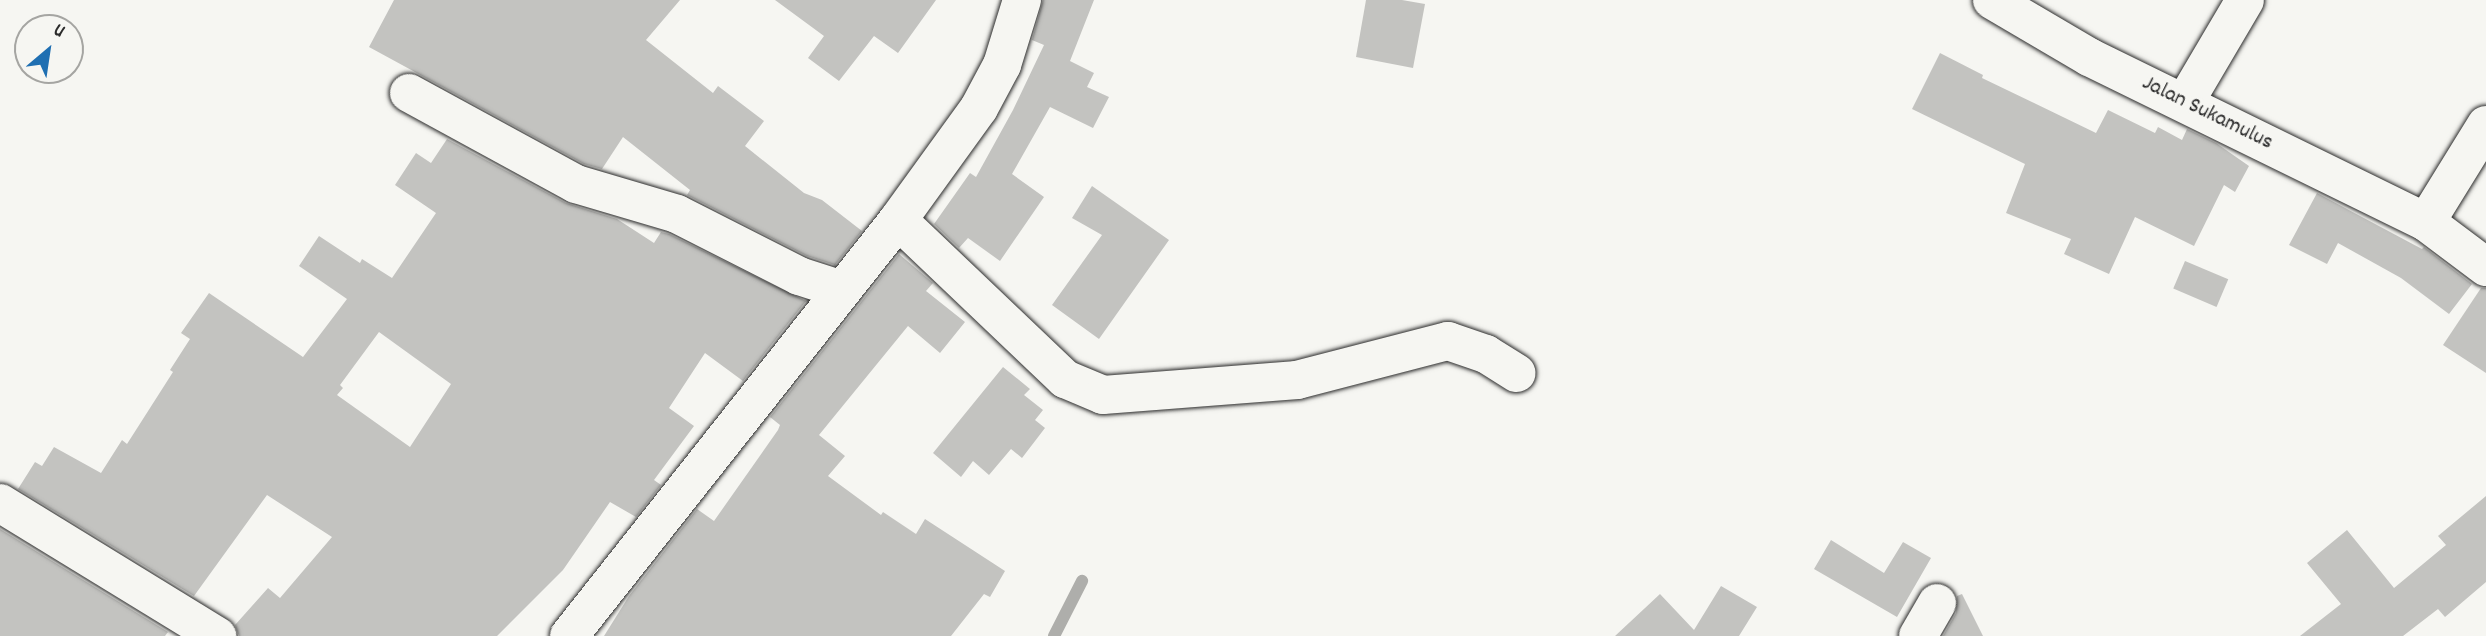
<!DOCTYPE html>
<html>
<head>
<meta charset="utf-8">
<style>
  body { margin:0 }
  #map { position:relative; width:2486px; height:636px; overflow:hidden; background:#f6f6f2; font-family:Dekko,sans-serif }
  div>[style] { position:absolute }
  .stream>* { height:12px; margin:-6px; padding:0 6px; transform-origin:6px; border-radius:6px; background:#aeaeab }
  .building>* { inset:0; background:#c3c3c0; transform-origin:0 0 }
  .roads { filter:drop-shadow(0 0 2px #2b2b2b) drop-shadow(0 0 2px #2b2b2b) }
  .minor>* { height:38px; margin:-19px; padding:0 19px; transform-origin:19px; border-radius:19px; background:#f6f6f2 }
  .tertiary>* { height:38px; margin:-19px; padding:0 19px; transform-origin:19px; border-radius:19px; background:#f6f6f2 }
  span { translate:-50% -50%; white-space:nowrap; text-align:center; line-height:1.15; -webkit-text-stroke:6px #f6f6f2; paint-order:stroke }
  .street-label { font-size:23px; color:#2b2b2b }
  .north { position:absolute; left:14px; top:14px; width:70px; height:70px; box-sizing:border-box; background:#f6f6f2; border:2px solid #a5a5a2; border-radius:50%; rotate:29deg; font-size:19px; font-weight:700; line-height:28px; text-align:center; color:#2b2b2b }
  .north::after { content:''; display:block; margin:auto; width:24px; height:32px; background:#1f6fb2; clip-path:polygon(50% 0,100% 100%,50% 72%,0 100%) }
</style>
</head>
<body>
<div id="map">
  <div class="stream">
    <div style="left:1054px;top:636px;width:62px;rotate:-63deg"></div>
  </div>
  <div class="building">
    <div style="clip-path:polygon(394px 0,680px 0,646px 40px,713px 93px,718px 86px,764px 121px,745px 146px,804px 193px,822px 200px,862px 231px,835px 265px,807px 256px,687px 195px,690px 190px,623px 137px,602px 169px,584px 164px,369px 47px)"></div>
    <div style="clip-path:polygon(775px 0,936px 0,898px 53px,874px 36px,839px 81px,808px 58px,824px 36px)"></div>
    <div style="clip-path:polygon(1043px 0,1094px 0,1070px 61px,1094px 73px,1087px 87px,1109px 97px,1093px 128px,1050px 107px,1012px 174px,1044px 197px,1000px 261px,968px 238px,959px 248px,934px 224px,970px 173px,976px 177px,1013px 110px,1044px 45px,1032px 40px)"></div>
    <div style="clip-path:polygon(1366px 0,1402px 0,1425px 4px,1413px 68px,1356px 57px)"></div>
    <div style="clip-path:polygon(1940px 53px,1983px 75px,1982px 78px,2096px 133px,2108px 110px,2155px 133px,2158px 127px,2182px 140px,2187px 129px,2216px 143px,2249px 166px,2235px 192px,2224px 185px,2194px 246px,2135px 217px,2109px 274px,2064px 254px,2071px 239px,2006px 213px,2025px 164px,1912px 109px)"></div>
    <div style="clip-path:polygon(evenodd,447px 139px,566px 203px,617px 219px,654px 243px,661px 232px,669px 234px,806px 301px,743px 381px,705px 353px,669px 408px,694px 426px,654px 480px,661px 485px,636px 517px,610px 502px,563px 570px,497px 636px,239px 636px,235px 625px,268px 588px,280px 598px,332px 537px,267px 495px,194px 596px,18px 489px,35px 462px,42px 466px,54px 447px,101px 473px,122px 440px,127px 444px,173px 372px,170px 370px,190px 339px,181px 333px,209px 293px,303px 357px,347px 299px,299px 266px,319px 236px,360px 263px,362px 259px,392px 278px,436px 213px,395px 185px,416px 153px,431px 163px,447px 139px,379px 332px,451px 384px,410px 447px,337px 395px,343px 388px,340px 385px,379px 332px)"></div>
    <div style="clip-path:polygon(1092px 186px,1169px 240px,1099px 339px,1052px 305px,1102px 235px,1072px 218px)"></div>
    <div style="clip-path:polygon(2317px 193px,2422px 249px,2424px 247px,2472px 284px,2449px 314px,2401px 278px,2338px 243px,2327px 264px,2289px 245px)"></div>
    <div style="clip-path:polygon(899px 254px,933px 283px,926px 291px,965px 322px,940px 353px,908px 326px,819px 435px,845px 456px,828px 476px,881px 515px,883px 512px,916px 534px,925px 519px,1005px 571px,990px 597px,984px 594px,951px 636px,604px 636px,629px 596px,697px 509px,714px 521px,778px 430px,780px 425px,770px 417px)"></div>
    <div style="left:2185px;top:261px;width:47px;height:30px;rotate:23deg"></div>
    <div style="clip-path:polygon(2481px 288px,2486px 288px,2486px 373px,2443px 345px)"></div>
    <div style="clip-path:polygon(1003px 367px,1030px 389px,1024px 395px,1043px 410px,1035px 420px,1045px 428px,1022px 458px,1011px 449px,989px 475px,973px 461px,961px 477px,933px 453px)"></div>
    <div style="clip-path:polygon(2486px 496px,2486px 582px,2445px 617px,2438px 609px,2403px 636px,2300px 636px,2341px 604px,2307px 563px,2347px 530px,2394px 588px,2446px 545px,2438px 536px)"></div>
    <div style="clip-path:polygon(0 529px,168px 632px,165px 636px,0 636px)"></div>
    <div style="clip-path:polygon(1831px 540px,1884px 573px,1903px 542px,1931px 558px,1897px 617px,1814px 569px)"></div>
    <div style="clip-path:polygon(1721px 586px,1757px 607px,1739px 636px,1615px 636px,1660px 594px,1694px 630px)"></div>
    <div style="clip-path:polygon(1962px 594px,1983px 636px,1943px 636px,1956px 613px,1957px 596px)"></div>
  </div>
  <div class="roads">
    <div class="minor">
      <div style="left:1992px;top:0;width:113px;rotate:30.4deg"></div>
      <div style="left:2089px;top:57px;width:375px;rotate:26.1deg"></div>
      <div style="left:409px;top:93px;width:190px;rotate:28.6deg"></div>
      <div style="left:576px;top:184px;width:105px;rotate:16.5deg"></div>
      <div style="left:677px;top:214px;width:137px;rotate:26.9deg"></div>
      <div style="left:799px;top:276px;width:45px;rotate:18deg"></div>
      <div style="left:2185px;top:102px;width:118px;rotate:-59.5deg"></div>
      <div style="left:898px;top:220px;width:231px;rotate:43.6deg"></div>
      <div style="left:1065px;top:379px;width:41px;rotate:22.8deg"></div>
      <div style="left:1103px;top:395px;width:195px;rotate:-4.4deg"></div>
      <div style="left:1297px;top:380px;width:156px;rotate:-14.5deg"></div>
      <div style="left:1448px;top:341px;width:40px;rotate:18.9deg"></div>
      <div style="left:1486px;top:354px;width:36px;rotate:32deg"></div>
      <div style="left:0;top:503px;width:255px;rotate:31.5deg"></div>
      <div style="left:569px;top:636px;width:530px;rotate:-51.66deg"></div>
      <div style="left:898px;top:220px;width:138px;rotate:-54.1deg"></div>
      <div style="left:979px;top:108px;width:49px;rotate:-61.9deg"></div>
      <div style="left:1002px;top:65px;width:68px;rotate:-72.9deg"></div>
      <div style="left:1918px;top:636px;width:38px;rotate:-60deg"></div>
    </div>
    <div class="tertiary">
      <div style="left:2486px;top:125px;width:114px;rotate:121.7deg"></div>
      <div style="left:2426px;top:222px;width:75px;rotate:36.9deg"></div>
    </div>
  </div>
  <div class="street-label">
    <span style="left:2207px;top:114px;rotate:26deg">Jalan Sukamulus</span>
  </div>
  <div class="north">U</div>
</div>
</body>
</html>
